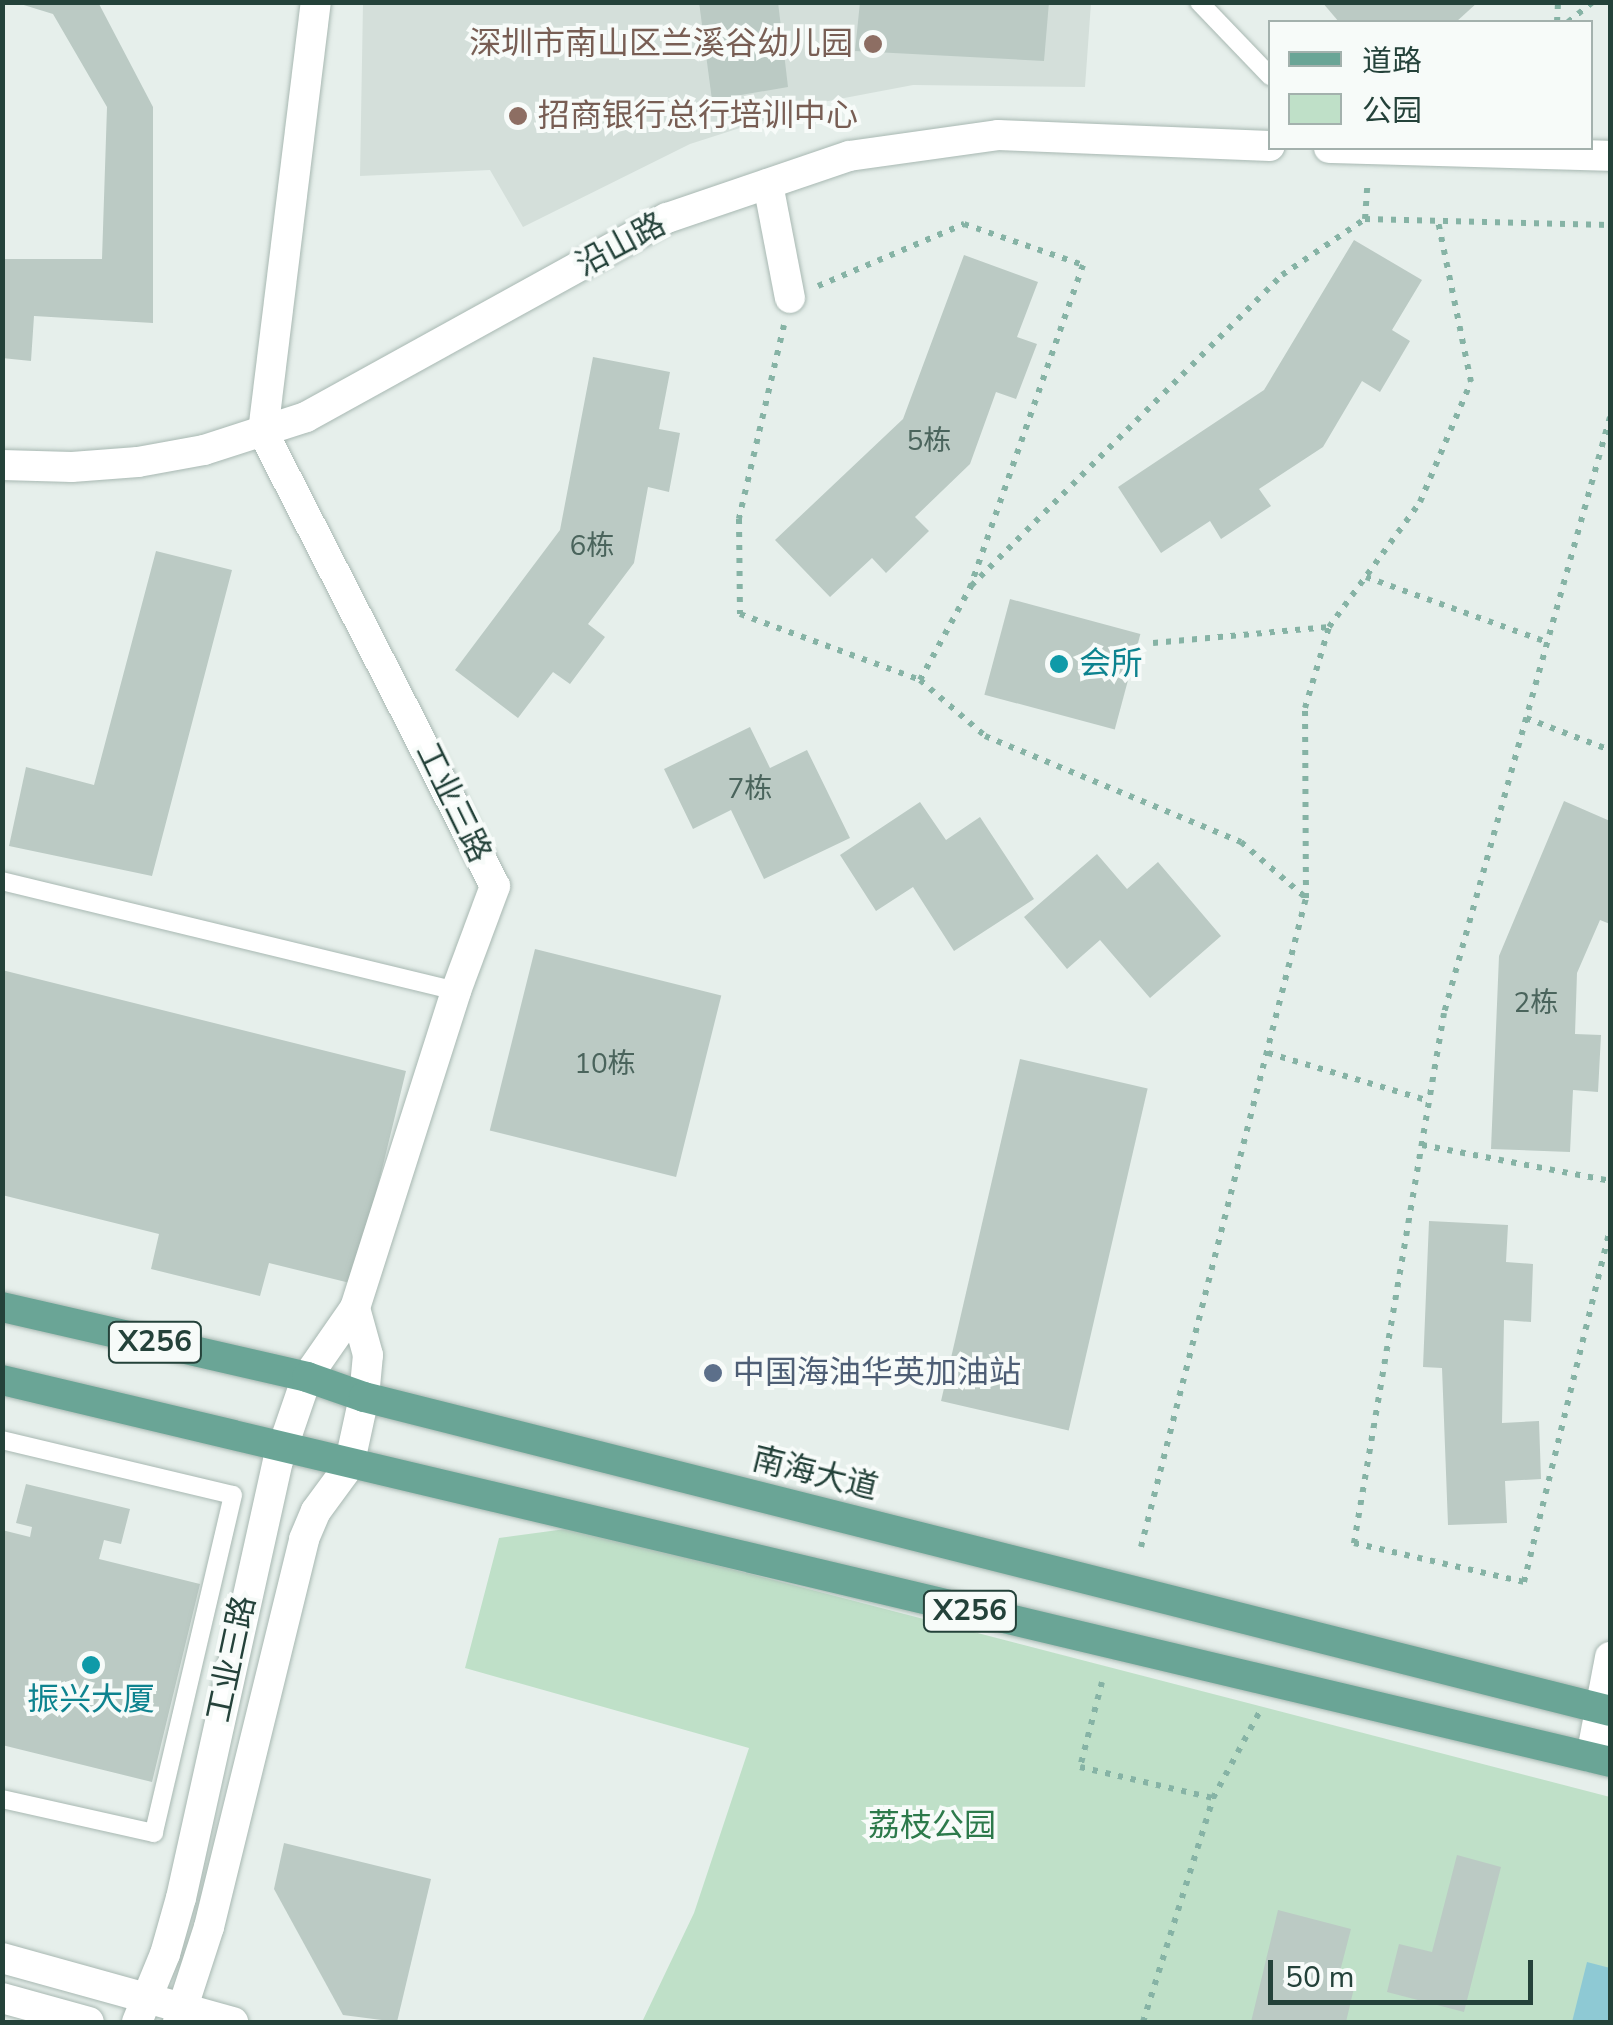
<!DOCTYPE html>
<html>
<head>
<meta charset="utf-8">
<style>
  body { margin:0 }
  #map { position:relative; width:1613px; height:2025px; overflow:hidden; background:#e6efeb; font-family:"Nunito Sans","Noto Sans SC",sans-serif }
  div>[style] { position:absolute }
  .built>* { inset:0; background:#d4dfda }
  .green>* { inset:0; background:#bfe0c8 }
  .water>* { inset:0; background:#8ec9d4 }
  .building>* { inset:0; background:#bbcac4; transform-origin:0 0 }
  .path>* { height:6px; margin-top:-3px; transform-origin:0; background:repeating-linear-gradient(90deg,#86b3a5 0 5px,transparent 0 13px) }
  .roads { filter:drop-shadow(0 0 2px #a8b8b2) drop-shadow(0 0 2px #a8b8b2) }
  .lane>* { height:18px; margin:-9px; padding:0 9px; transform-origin:9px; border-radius:9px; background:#fff }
  .street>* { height:30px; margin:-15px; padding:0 15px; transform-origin:15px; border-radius:15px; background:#fff }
  .secondary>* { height:30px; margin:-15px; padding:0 15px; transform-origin:15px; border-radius:15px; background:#fff }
  .primary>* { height:30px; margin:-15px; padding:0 15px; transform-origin:15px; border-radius:15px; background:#6aa596 }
  .dots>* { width:28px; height:28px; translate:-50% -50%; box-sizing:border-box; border:5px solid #f7fbf9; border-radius:50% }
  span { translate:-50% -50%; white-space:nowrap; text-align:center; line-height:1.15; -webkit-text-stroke:8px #f7fbf9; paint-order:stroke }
  .number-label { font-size:28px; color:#4a645c }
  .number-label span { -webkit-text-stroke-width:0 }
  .shield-label span { padding:2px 8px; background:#f7fbf9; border:2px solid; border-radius:8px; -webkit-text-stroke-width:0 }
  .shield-label { font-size:30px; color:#24423a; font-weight:700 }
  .education-label { font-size:32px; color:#785e54 }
  .right { translate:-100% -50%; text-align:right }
  .left { translate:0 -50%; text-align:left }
  .street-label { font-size:32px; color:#24423a }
  .culture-label { font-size:32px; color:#0d838f }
  .service-label { font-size:32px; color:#4e5e75 }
  .park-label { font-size:32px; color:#2d7a4b }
  .frame { position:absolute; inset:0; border:5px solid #24423a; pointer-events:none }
  .legend { position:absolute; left:1268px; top:20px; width:325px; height:130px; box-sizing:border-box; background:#f7fbf9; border:2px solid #a3b1ad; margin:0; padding:12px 18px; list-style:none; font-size:30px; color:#24423a }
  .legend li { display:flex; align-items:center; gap:20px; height:50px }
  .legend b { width:50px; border:2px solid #a3b1ad }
  .scale { position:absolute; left:1268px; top:1960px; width:265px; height:45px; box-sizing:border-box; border:5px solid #24423a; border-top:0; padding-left:12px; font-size:30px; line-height:35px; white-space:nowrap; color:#24423a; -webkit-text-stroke:8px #f7fbf9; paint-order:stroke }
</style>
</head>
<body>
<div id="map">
  <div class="built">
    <div style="clip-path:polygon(363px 3px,1091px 3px,1085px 87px,913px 85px,818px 103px,690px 144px,523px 227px,490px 170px,360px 176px)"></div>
  </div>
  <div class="green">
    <div style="clip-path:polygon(573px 1528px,1610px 1797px,1610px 2022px,642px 2022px,694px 1913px,749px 1748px,465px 1668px,499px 1538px)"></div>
  </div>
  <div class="water">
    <div style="clip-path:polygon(1587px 1962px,1610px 1968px,1610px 2022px,1572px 2022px)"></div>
  </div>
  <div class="building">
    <div style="clip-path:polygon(14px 2px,98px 2px,153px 107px,153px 323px,34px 316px,31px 361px,2px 358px,2px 259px,102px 259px,107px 107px,53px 14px)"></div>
    <div style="clip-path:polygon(699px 2px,778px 2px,788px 87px,712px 100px)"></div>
    <div style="clip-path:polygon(860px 2px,1049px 2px,1044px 61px,855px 51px)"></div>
    <div style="clip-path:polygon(1322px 2px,1478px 2px,1456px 22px,1339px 22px)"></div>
    <div style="clip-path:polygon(1354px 240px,1422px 280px,1392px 330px,1410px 341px,1380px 392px,1362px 381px,1323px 447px,1259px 489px,1271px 506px,1221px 539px,1210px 521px,1161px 553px,1118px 487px,1264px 390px)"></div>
    <div style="clip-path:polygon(964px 255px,1038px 282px,1017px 337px,1037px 344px,1016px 399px,996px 392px,970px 464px,915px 517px,929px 531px,886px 573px,872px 558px,830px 597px,775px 540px,903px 419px)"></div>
    <div style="clip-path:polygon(593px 357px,670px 372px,659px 429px,680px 433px,669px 492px,648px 487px,634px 563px,588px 624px,605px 637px,570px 684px,553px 672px,518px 718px,455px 670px,560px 530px)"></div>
    <div style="clip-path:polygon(156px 551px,232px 570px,152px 876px,9px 846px,26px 767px,94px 785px)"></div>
    <div style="left:1010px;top:599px;width:135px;height:99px;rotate:15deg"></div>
    <div style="clip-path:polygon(750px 727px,770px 768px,807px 750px,850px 838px,764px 879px,731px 810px,693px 829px,664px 769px)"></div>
    <div style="clip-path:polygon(1564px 801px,1610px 821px,1610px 924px,1600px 920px,1577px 973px,1575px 1034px,1601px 1035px,1598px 1092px,1573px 1090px,1570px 1152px,1491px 1149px,1499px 956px)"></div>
    <div style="clip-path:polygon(920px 802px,946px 840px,980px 817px,1034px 899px,954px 951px,913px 887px,876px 911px,840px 855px)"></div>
    <div style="clip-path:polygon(1097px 854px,1127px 889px,1158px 862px,1221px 936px,1150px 998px,1100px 940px,1067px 969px,1024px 917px)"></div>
    <div style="left:535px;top:949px;width:192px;height:187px;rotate:14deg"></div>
    <div style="clip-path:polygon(2px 970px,406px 1071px,354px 1284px,269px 1263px,260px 1296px,151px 1269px,159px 1234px,2px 1195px)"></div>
    <div style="left:1020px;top:1059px;width:131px;height:351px;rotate:13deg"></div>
    <div style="clip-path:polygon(1429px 1221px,1508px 1225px,1506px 1262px,1533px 1264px,1531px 1322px,1504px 1320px,1502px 1423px,1539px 1421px,1541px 1479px,1505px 1481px,1507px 1523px,1448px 1525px,1442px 1368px,1423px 1367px)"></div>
    <div style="clip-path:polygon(26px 1484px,130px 1509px,121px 1544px,104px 1540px,99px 1559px,200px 1584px,152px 1782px,2px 1745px,2px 1530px,30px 1537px,32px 1527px,16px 1523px)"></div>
    <div style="clip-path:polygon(284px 1843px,431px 1879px,397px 2022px,343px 2015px,274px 1889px)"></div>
    <div style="clip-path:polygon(1457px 1855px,1501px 1867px,1464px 2012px,1387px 1992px,1399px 1944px,1432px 1952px)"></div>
    <div style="clip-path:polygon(1278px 1910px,1351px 1929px,1337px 1983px,1354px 1988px,1346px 2022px,1251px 2022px)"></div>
  </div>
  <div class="path">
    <div style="left:1557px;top:22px;width:20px;rotate:-87deg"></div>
    <div style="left:1568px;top:22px;width:32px;rotate:-39deg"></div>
    <div style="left:1365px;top:219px;width:245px;rotate:1.4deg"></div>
    <div style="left:818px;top:286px;width:159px;rotate:-23deg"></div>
    <div style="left:964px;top:224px;width:126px;rotate:19deg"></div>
    <div style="left:1083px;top:265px;width:348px;rotate:109.3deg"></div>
    <div style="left:784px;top:325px;width:199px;rotate:103.1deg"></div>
    <div style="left:739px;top:519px;width:95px;rotate:89.4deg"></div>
    <div style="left:740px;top:614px;width:192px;rotate:20.1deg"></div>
    <div style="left:920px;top:680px;width:107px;rotate:-61.5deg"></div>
    <div style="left:971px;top:586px;width:440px;rotate:-45deg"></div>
    <div style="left:1282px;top:275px;width:100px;rotate:-34deg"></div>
    <div style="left:1365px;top:219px;width:39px;rotate:-86deg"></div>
    <div style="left:1610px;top:417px;width:619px;rotate:105.56deg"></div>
    <div style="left:1444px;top:1013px;width:538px;rotate:99.64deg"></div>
    <div style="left:1354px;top:1543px;width:174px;rotate:12.9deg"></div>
    <div style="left:1524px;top:1582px;width:362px;rotate:-76.3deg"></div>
    <div style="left:1366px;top:577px;width:192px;rotate:19.8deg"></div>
    <div style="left:1153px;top:643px;width:177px;rotate:-5.2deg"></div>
    <div style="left:920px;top:680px;width:86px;rotate:40.7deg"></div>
    <div style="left:985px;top:736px;width:277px;rotate:22.5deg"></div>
    <div style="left:1241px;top:842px;width:86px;rotate:40.7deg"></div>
    <div style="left:1526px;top:718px;width:90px;rotate:20.9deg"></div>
    <div style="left:1268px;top:1053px;width:168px;rotate:16.6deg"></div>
    <div style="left:1422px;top:1145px;width:191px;rotate:10.8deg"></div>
    <div style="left:1141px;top:1547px;width:670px;rotate:-75.74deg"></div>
    <div style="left:1306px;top:898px;width:190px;rotate:-90.3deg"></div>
    <div style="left:1305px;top:708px;width:84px;rotate:-73.5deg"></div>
    <div style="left:1329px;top:627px;width:155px;rotate:-53.9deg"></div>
    <div style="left:1420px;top:502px;width:130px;rotate:-67deg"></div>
    <div style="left:1471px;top:382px;width:164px;rotate:-101.6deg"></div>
    <div style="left:1102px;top:1682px;width:88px;rotate:104.5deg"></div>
    <div style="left:1080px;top:1767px;width:137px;rotate:13.1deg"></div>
    <div style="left:1213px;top:1798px;width:99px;rotate:-61.6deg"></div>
    <div style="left:1143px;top:2022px;width:235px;rotate:-72.6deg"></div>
  </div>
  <div class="roads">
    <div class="lane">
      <div style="left:1199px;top:2px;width:103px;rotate:46.2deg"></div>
      <div style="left:2px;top:881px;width:467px;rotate:13.6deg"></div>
      <div style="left:2px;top:1440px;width:237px;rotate:13.4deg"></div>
      <div style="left:233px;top:1495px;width:347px;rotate:103.2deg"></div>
      <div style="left:154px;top:1833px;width:156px;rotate:-167.4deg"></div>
    </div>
    <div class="street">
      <div style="left:768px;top:184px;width:116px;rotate:79.1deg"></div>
      <div style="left:263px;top:432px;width:433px;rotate:-83deg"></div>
    </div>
    <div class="secondary">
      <div style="left:1329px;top:148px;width:281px;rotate:1.6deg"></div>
      <div style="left:2px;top:465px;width:70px;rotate:1.6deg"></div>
      <div style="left:72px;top:467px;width:66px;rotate:-4.3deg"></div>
      <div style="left:138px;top:462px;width:67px;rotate:-10.3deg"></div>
      <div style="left:204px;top:450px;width:107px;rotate:-17.9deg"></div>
      <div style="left:306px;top:417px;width:412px;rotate:-28.9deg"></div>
      <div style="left:667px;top:218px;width:192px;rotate:-18.8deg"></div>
      <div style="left:849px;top:156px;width:150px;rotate:-8deg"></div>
      <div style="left:998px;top:135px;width:272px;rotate:2.3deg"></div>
      <div style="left:1591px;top:1757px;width:102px;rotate:-79.2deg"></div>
      <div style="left:2px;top:1958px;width:240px;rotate:15.5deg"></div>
      <div style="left:2px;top:1998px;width:90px;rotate:15.4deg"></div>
      <div style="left:137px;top:2022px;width:74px;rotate:-67.6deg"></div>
      <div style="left:165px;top:1954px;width:58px;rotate:-74.1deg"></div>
      <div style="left:181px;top:1898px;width:448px;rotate:-77.5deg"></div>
      <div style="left:278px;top:1461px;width:89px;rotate:-71deg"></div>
      <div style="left:307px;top:1377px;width:84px;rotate:-55.2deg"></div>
      <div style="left:355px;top:1308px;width:333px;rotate:-72.3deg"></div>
      <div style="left:456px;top:991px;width:112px;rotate:-69.6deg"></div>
      <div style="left:495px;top:886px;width:510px;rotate:-117.07deg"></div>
      <div style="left:178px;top:2022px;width:100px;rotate:-71.9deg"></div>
      <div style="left:209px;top:1927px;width:399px;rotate:-76.2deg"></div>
      <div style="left:304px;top:1539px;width:30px;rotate:-67deg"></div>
      <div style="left:316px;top:1511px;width:56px;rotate:-53.7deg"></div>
      <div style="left:349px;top:1466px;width:71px;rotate:-77.7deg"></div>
      <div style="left:364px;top:1397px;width:42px;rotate:-84.6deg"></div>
      <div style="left:368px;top:1355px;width:49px;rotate:-105.5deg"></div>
    </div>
    <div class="primary">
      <div style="left:2px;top:1307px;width:313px;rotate:12.9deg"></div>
      <div style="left:307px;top:1377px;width:60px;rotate:19.3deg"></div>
      <div style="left:364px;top:1397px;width:1285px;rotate:14.14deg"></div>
      <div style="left:2px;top:1380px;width:1653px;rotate:13.36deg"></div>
    </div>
  </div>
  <div class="dots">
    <div style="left:873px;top:44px;background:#8d6e63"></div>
    <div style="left:518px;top:116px;background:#8d6e63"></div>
    <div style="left:1059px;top:664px;background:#0f9aa8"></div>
    <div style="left:713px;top:1373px;background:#5c6f8a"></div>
    <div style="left:91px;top:1665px;background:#0f9aa8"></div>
  </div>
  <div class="number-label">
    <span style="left:929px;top:441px">5栋</span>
    <span style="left:592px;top:546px">6栋</span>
    <span style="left:750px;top:789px">7栋</span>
    <span style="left:1536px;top:1003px">2栋</span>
    <span style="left:605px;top:1064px">10栋</span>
  </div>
  <div class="shield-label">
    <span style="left:155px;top:1342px">X256</span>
    <span style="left:970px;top:1611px">X256</span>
  </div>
  <div class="education-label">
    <span class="right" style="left:853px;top:44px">深圳市南山区兰溪谷幼儿园</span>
    <span class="left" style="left:538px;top:116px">招商银行总行培训中心</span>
  </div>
  <div class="street-label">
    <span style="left:621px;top:245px;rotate:-28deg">沿山路</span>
    <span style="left:453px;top:803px;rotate:64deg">工业三路</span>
    <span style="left:815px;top:1474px;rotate:14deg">南海大道</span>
    <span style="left:232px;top:1659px;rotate:-78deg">工业三路</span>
  </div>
  <div class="culture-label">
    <span class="left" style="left:1079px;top:664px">会所</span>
    <span style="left:91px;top:1700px">振兴大厦</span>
  </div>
  <div class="service-label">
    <span class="left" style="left:733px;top:1373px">中国海油华英加油站</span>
  </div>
  <div class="park-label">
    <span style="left:932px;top:1826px">荔枝公园</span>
  </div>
  <div class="frame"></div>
  <ul class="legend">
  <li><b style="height:12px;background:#6aa596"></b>道路</li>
  <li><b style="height:28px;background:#bfe0c8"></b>公园</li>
  </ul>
  <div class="scale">50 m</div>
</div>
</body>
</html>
